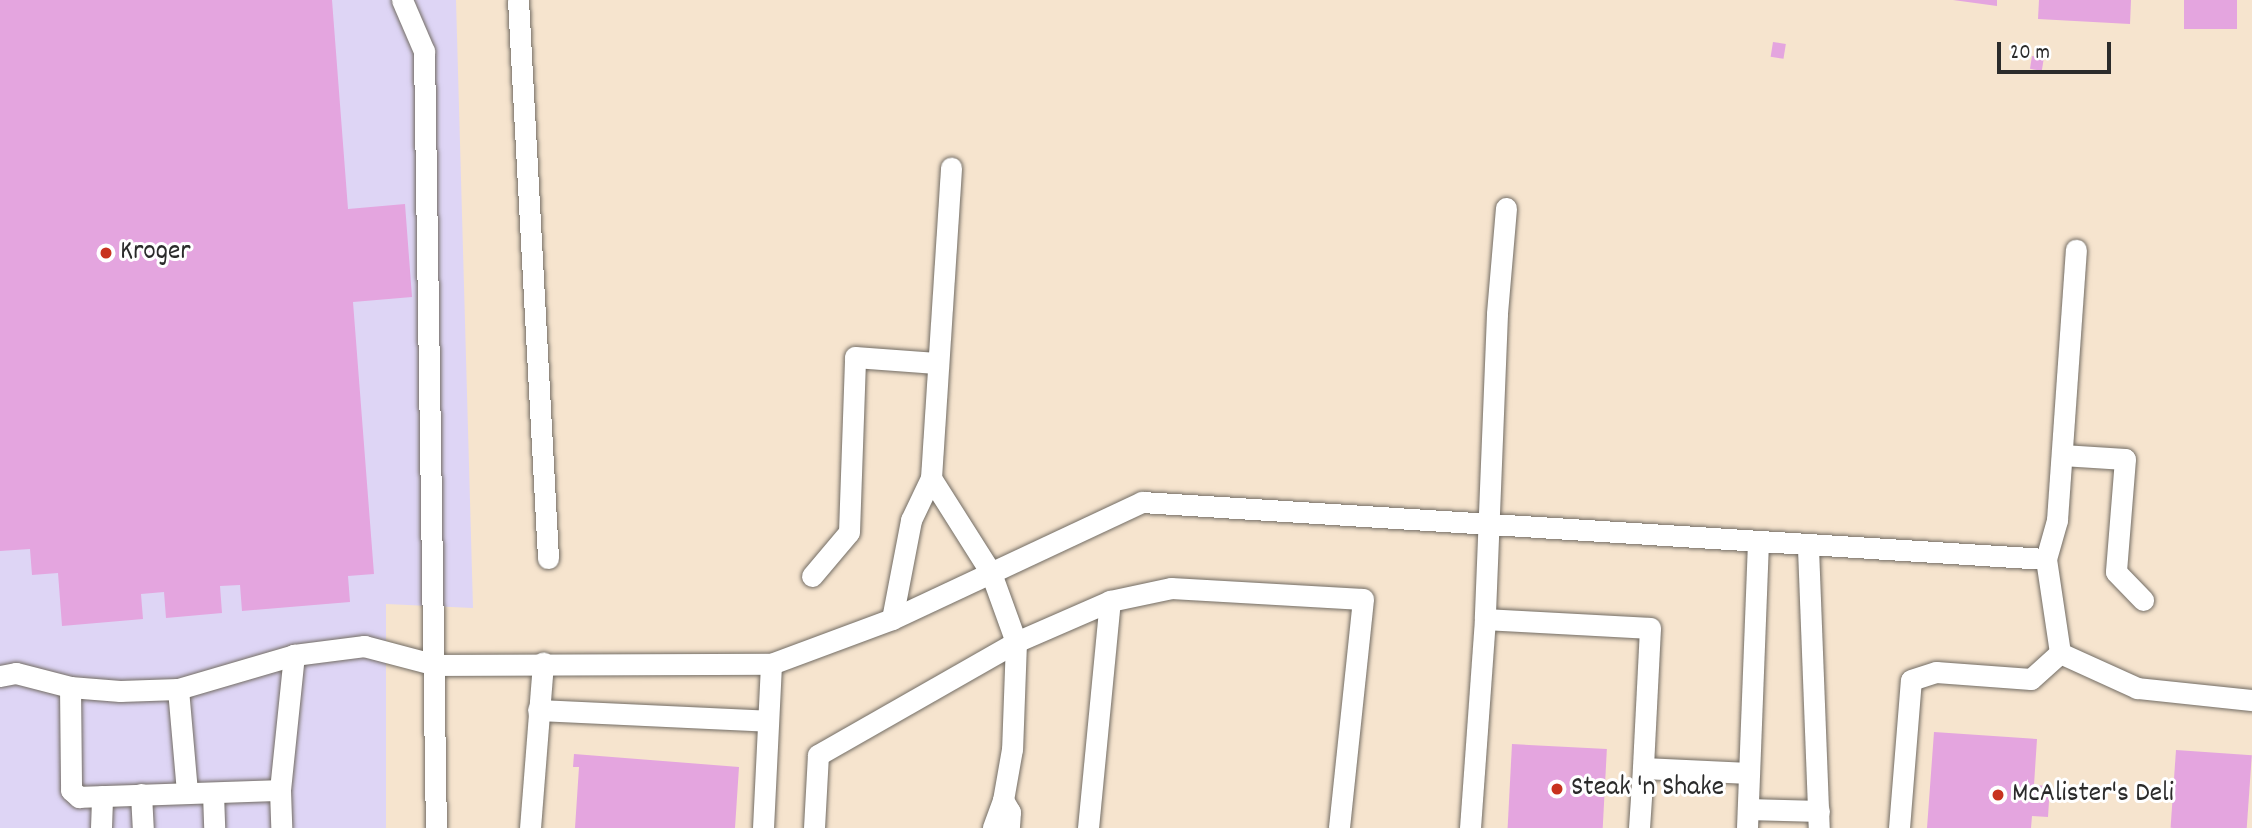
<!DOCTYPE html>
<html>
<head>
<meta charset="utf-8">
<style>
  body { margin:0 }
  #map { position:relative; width:2252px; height:828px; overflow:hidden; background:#f6e4ce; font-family:Dekko,sans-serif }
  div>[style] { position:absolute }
  .built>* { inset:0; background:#ded5f5 }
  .building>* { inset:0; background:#e4a5df; transform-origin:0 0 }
  .roads { filter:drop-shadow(0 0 2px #726c64) drop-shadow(0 0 2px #726c64) }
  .lane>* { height:21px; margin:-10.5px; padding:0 10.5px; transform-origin:10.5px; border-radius:10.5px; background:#fff }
  .dots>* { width:19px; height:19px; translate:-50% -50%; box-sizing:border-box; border:4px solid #fff; border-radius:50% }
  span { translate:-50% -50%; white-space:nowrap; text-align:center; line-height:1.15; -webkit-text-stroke:6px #fff; paint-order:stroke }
  .poi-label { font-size:28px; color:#2b2b2b }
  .left { translate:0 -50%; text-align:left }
  .scale { position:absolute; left:1997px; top:42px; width:114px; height:32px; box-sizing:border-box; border:4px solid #2b2b2b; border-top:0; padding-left:9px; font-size:21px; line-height:24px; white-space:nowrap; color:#2b2b2b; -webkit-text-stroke:5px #fff; paint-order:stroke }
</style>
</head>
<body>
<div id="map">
  <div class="built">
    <div style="clip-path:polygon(0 0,456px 0,473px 608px,386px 604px,386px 828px,0 828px)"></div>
  </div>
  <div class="building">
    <div style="clip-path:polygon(0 0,332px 0,348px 209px,405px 204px,412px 297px,353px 302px,374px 574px,348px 576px,350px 602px,242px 611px,240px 585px,220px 586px,222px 613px,166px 618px,164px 592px,141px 594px,143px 619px,62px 626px,58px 573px,32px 575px,30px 549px,0 551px)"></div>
    <div style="clip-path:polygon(1953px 0,1997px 0,1997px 6px)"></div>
    <div style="clip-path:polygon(2039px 0,2131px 0,2130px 24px,2038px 19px)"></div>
    <div style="left:2184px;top:0;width:53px;height:29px"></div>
    <div style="left:1773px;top:42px;width:13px;height:15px;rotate:9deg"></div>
    <div style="left:2032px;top:56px;width:12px;height:13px;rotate:9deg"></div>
    <div style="clip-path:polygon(1934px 732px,2037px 739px,2034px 785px,2050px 786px,2048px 817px,2032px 816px,2031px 828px,1927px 828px)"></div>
    <div style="left:1512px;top:744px;width:95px;height:84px;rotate:3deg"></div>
    <div style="left:2176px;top:750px;width:76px;height:78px;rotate:4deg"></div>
    <div style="clip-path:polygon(574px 754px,739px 767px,735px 828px,575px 828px,579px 767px,573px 767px)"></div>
  </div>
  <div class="roads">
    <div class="lane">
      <div style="left:402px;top:0;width:56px;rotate:66.7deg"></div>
      <div style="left:424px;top:51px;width:777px;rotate:89.12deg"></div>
      <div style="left:518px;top:0;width:559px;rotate:86.92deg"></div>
      <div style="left:1506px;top:208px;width:106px;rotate:94.9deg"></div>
      <div style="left:1497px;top:314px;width:305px;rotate:92.3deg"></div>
      <div style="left:1485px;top:619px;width:165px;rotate:3.1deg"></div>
      <div style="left:1650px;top:628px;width:140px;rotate:92.9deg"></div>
      <div style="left:1643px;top:768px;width:106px;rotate:2.7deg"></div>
      <div style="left:2062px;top:455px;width:63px;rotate:3.6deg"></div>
      <div style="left:2125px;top:459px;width:113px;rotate:94.6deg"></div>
      <div style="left:2116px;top:572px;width:39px;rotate:46deg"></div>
      <div style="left:931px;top:478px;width:112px;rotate:57.7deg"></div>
      <div style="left:991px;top:573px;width:73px;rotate:70.1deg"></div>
      <div style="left:1016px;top:642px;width:107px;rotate:92.1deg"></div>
      <div style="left:1012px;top:749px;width:52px;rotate:100deg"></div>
      <div style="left:1003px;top:800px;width:30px;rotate:110deg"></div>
      <div style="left:1808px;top:548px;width:280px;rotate:87.8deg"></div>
      <div style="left:2046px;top:559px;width:41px;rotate:-74.2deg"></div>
      <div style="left:2057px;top:520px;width:271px;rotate:-86deg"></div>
      <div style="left:812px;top:576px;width:57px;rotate:-49.9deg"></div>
      <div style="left:849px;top:532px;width:175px;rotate:-88deg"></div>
      <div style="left:855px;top:357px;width:81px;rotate:4.2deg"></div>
      <div style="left:892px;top:619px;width:101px;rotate:-79.1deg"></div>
      <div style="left:911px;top:520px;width:47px;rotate:-64.5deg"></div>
      <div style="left:931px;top:478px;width:311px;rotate:-86.3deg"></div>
      <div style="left:0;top:676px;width:16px;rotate:-11deg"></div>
      <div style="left:16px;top:673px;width:56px;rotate:14.5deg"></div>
      <div style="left:70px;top:687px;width:50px;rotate:4.6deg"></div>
      <div style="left:120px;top:691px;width:58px;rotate:-2deg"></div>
      <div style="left:178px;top:689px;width:121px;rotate:-16.3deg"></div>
      <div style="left:294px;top:655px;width:71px;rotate:-7.3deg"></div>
      <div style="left:364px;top:646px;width:74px;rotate:14.8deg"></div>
      <div style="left:436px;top:665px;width:335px;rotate:-0.2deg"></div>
      <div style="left:771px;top:664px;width:129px;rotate:-20.4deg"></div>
      <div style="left:892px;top:619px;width:276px;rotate:-25.1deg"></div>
      <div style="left:1142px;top:502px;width:906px;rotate:3.61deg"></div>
      <div style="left:2046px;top:559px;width:95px;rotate:81.5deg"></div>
      <div style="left:2060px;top:653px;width:85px;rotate:24.4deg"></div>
      <div style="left:2137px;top:688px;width:116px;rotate:6deg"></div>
      <div style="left:70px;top:687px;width:103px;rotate:89.4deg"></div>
      <div style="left:71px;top:790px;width:11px;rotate:41deg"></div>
      <div style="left:79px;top:797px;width:201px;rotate:-2deg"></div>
      <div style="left:280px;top:790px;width:136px;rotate:-84.1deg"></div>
      <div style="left:178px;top:689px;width:102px;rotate:85deg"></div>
      <div style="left:538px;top:710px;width:230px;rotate:2.7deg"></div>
      <div style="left:280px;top:790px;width:38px;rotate:88deg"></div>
      <div style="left:213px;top:793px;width:35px;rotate:88deg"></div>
      <div style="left:141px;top:794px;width:34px;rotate:87deg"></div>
      <div style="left:1003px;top:800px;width:14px;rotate:60deg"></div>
      <div style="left:1010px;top:812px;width:16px;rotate:94deg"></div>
      <div style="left:1748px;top:809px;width:71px;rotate:1.6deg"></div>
      <div style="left:101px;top:828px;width:32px;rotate:-88deg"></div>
      <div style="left:530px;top:828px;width:166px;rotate:-85.5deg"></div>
      <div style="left:763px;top:828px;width:164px;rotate:-87.2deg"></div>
      <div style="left:814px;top:828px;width:73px;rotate:-86.9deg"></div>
      <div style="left:818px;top:755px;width:228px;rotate:-29.7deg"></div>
      <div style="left:1016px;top:642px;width:103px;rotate:-23.6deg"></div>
      <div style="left:1110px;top:601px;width:62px;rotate:-12deg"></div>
      <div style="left:1171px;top:588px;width:192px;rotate:3.3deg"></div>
      <div style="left:1363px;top:599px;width:230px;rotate:96deg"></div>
      <div style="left:1088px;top:828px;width:228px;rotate:-84.5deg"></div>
      <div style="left:1470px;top:828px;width:210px;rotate:-85.9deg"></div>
      <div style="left:1639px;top:828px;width:60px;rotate:-86.2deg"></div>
      <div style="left:1747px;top:828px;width:284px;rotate:-87.8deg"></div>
      <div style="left:1899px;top:828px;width:148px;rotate:-85.4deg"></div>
      <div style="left:1911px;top:680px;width:26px;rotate:-18deg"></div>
      <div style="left:1936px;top:672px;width:95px;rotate:4.2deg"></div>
      <div style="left:2031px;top:679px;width:39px;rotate:-42deg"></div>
    </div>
  </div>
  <div class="dots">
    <div style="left:106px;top:253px;background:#c8321e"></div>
    <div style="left:1557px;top:789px;background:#c8321e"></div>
    <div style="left:1998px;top:795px;background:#c8321e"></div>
  </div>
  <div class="poi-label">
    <span class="left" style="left:120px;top:253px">Kroger</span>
    <span class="left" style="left:1571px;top:789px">Steak 'n Shake</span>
    <span class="left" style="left:2012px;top:795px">McAlister's Deli</span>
  </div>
  <div class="scale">20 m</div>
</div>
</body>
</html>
